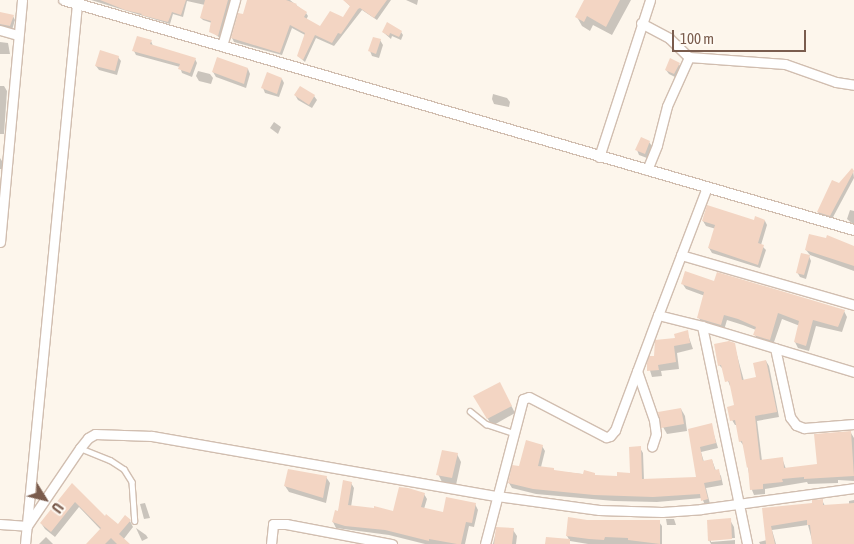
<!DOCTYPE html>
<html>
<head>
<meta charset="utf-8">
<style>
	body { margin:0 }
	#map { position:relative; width:854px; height:544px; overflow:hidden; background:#fdf6ec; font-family:"Asap Condensed",sans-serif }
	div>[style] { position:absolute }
	.shadow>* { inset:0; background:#0003 }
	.building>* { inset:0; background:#f3d5c3 }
	.roads { filter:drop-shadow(1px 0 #d1beb0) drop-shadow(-1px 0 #d1beb0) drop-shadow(0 1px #d1beb0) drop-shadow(0 -1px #d1beb0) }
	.service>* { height:4.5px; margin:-2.25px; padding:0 2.25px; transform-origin:2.25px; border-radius:2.25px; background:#fff }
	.minor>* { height:9px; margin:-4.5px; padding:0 4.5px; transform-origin:4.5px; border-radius:4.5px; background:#fff }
	.tertiary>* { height:10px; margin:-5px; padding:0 5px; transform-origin:5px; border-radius:5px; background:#fff }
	span { translate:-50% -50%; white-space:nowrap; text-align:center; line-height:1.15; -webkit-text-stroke:4px #fffaf3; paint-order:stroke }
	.north { position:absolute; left:20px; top:474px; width:50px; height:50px; -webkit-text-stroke:4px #fffaf3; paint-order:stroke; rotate:126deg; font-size:14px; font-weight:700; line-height:20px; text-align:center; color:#7a5c4d }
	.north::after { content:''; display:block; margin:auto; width:18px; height:22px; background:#7a5c4d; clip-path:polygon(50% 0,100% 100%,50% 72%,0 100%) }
	.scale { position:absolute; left:672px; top:30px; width:134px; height:22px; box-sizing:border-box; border:2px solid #7a5c4d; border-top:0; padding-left:6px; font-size:15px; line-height:18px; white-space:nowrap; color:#7a5c4d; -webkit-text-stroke:4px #fffaf3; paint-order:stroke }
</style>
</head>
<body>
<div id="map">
	<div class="shadow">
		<i style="clip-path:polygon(91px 0,231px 0,220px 38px,211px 31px,212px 23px,203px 20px,201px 18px,205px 5px,187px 1px,183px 17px,173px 14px,170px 24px)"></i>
		<i style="clip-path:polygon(248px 0,290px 0,306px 13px,308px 16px,306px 20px,320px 27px,343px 19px,351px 7px,344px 0,391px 0,377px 20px,362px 10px,334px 46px,316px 38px,305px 62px,298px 56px,305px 35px,292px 28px,282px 55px,234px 42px,232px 38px,239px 15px,244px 16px)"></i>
		<i style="clip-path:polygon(406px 0,418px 0,417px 5px)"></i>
		<i style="clip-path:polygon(586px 0,631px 0,612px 35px,593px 25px,590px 31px,582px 26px,577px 17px)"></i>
		<i style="clip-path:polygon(0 13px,13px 16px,15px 20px,12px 30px,0 25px)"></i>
		<i style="clip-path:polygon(383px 32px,401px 32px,403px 35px,401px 40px,392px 36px,391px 39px)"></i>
		<i style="clip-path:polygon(380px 40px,383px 45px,379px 58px,372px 56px,370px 51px)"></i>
		<i style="clip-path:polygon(151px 41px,153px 46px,195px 59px,197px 63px,192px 77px,182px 73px,180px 67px,136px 55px,134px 51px)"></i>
		<i style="clip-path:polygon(0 42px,8px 43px,10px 54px,0 54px)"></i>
		<i style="clip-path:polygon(118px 57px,121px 61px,117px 75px,99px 70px,96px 66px)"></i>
		<i style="clip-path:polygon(679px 64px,681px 68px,677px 78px,669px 74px,666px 70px)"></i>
		<i style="clip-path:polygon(248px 69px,250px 74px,246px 88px,216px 77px,213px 72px)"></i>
		<i style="clip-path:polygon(198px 71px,210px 74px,213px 78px,211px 84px,199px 81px,196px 76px)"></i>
		<i style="clip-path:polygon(282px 79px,284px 83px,279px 97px,265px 93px,263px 88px)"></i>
		<i style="clip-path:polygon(0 86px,4px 86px,7px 91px,4px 134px,0 134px)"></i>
		<i style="clip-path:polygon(493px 94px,507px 98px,510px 102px,509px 107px,494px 104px,492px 99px)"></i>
		<i style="clip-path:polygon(295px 95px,314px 96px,317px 100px,312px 108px,298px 100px)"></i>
		<i style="clip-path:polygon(274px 122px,281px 127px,278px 134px,270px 128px)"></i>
		<i style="clip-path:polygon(649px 142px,652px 146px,647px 158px,639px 155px,637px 150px)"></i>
		<i style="clip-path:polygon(0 158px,2px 161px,2px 169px,0 169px)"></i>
		<i style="clip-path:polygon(853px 170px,854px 178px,832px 219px,820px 216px,818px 212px)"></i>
		<i style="clip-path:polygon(850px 210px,854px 211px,854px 225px,847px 219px)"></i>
		<i style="clip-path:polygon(703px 221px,765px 221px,767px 225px,761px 245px,766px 250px,760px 268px,712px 253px,709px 248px,716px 229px,706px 226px)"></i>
		<i style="clip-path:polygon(854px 246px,854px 271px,810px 255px,806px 250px)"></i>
		<i style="clip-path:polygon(809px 256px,811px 261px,806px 279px,800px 277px,797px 272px)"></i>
		<i style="clip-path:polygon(714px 282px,844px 311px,847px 317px,842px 332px,816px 326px,809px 351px,798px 348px,795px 342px,800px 326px,782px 319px,773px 345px,758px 341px,755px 335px,756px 330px,743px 325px,727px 320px,724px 330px,702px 324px,699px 318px,705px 296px,686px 289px,682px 283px)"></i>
		<i style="clip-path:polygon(687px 332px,693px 349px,677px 353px,679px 369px,661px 371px,662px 376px,652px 377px,648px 364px)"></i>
		<i style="clip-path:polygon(734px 344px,744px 381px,758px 378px,766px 361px,769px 366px,779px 417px,757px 421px,762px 461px,782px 458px,786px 469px,818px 465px,851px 433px,854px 438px,854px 481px,838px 480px,838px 483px,808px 484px,807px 482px,765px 489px,765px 494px,754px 495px,752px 490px,744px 446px,740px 441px,737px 425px,735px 425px,732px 420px,736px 406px,732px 386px,730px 386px,724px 370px,719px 365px)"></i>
		<i style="clip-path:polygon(500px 384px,515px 413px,492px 426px,475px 397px)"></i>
		<i style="clip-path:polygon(681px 409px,685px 416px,687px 431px,667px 434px,663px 427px)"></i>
		<i style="clip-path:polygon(711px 425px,718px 448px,701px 452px,704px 462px,712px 460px,716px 471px,718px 471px,721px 476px,723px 485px,706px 488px,710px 504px,705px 505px,702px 498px,657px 502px,614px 501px,536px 494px,512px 488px,509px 483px,520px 468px,542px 446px,545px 451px,541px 467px,555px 471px,618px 478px,631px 474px,640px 448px,643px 453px,644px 480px,697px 478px,690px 430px)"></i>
		<i style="clip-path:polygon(457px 454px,461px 462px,456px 485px,442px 482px,438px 474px)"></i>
		<i style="clip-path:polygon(326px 477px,330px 483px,326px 503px,289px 492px,285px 486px)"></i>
		<i style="clip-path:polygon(351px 483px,354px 488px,351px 507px,394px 512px,424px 494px,427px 499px,424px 509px,444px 514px,475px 504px,478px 510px,474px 527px,469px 526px,465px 544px,425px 544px,389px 535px,336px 528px,333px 522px)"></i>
		<i style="clip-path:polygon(72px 485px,105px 517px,118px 526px,130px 521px,133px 527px,123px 540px,128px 544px,88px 544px,101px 530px,79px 507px,55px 537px,45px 529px,41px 523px)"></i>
		<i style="clip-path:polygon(822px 500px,825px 506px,849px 504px,849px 501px,854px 500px,854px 544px,813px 544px,808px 525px,772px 530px,776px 544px,760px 544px,759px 542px,767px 540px,764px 509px,813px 504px)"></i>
		<i style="clip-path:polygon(145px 503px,150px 518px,144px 519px,140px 504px)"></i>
		<i style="clip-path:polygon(666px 519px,674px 519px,676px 525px,667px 525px)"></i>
		<i style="clip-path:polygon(730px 520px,734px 527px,735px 538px,711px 539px,711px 542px,735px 540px,735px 544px,711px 544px,709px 540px)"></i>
		<i style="clip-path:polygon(587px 521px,659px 522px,662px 526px,662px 544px,588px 544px,570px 541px,567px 536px)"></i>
		<i style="clip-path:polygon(136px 528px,146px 535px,148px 538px,142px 541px)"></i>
		<i style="clip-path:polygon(497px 528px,513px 530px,517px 536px,516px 544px,493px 544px)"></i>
		<i style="clip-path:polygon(46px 537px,53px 544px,39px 544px)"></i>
	</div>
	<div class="building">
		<i style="clip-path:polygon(100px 0,186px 0,181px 15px,172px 12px,168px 22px,141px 15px,142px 14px,125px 10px)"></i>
		<i style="clip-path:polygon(205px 0,228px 0,218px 36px,209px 32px,211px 21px,200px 18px)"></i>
		<i style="clip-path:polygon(247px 0,286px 0,297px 4px,296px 5px,307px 12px,304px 17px,320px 26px,330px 11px,343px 17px,350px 6px,343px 0,387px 0,374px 18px,360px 8px,358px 9px,341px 34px,338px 33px,332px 43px,315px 35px,303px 60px,297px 56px,305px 33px,290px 25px,280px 53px,231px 38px,238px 13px,243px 14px)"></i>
		<i style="clip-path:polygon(584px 0,620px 0,606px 27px,587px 16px,584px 22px,575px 17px)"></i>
		<i style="clip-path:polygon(0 12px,14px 15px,10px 26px,0 24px)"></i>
		<i style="clip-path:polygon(387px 22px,402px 31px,399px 37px,390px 33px,389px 36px,382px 32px)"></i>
		<i style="clip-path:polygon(137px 36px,152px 40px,150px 44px,196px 58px,190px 73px,178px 69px,180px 64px,132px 51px)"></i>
		<i style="clip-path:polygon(373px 37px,381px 39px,376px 54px,368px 51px)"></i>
		<i style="clip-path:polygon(100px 50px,119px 56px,115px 71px,95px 66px)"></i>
		<i style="clip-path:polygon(217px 57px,248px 68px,244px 84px,212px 72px)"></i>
		<i style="clip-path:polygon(670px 58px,680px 63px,674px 74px,665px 70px)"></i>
		<i style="clip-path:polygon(267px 72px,282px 78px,277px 94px,261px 88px)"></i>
		<i style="clip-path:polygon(300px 86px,315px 95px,309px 105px,294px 95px)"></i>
		<i style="clip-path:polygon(641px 137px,650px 141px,645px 154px,635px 150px)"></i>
		<i style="clip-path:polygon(852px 168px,854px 171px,830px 216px,817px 212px,832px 180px,839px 183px)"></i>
		<i style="clip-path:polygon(707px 205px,754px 220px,755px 216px,765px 220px,758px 243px,764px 245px,758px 265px,708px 248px,715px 225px,702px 221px)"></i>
		<i style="clip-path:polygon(809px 234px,826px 238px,827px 235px,854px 246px,854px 266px,805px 250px)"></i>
		<i style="clip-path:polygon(801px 253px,810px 255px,804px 275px,796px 273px)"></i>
		<i style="clip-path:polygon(685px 271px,714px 281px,717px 272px,845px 310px,838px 327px,813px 320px,806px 346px,794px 342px,799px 321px,778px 313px,770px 340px,753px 335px,756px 327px,738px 319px,724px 315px,721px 325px,697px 318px,704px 292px,681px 284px)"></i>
		<i style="clip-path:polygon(688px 330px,690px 343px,674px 346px,676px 362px,658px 365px,659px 370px,647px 371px,647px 363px,649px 356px,654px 356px,655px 340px,675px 338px,674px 334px)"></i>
		<i style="clip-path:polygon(729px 341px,735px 343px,742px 380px,756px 377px,753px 363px,766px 360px,777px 412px,755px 416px,760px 460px,783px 457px,784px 468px,817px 464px,814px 434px,851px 431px,854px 476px,804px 479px,804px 477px,782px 479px,783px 482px,763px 484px,763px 489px,750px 490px,748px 467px,747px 468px,742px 441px,739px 442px,735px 420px,730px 421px,727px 407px,734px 405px,729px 381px,725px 382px,721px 365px,718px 366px,714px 344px)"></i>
		<i style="clip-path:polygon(500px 382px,512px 406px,487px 419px,473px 396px)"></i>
		<i style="clip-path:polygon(681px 408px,684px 424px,661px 428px,658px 412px)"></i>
		<i style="clip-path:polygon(712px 423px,716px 443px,700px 447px,703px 461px,712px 459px,715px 470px,719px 469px,721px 480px,704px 483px,708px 499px,701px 501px,700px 494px,653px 497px,594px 495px,533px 489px,508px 483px,512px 465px,519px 466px,526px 440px,543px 445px,538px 466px,554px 468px,554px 470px,583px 474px,584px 470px,595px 473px,595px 475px,617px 476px,617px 472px,630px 473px,629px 447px,641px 446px,642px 479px,696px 477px,688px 429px)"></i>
		<i style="clip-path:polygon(442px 450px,458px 453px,452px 478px,436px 475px)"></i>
		<i style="clip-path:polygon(288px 469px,327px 476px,323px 498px,284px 486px)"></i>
		<i style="clip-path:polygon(343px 480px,352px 482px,348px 505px,374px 508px,374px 506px,393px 511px,399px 487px,408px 488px,425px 493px,421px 507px,443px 512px,446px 497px,476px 503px,472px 523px,466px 522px,461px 544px,457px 544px,429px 539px,429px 541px,385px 530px,345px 526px,332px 522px,335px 510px,338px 511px)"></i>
		<i style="clip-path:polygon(72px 483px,105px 516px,106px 514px,118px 524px,125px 515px,131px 520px,119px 534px,130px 544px,117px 544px,111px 538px,105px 544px,86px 544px,101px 528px,75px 502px,51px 532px,40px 523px)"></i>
		<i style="clip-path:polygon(823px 499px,823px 505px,854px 503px,854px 544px,812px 544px,810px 525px,807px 525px,807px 520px,771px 526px,775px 544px,766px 544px,762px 508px,812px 503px,812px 500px)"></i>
		<i style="clip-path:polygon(568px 517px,587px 520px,660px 520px,660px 544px,628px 540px,628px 538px,605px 537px,604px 540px,589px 539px,566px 536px)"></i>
		<i style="clip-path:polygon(731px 518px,732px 539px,708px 541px,707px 520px)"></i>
		<i style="clip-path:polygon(496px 527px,514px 528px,512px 544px,494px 544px)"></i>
		<i style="clip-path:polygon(546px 537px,570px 539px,570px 544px,545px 544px)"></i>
	</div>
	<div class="roads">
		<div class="service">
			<i style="left:470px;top:411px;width:21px;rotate:39deg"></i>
			<i style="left:486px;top:424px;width:28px;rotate:18deg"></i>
			<i style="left:80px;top:448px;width:32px;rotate:22deg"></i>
			<i style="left:110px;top:460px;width:17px;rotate:33deg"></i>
			<i style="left:124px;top:469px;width:15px;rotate:58deg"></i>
			<i style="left:132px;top:482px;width:39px;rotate:86deg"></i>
		</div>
		<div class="minor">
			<i style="left:641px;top:23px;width:32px;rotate:28deg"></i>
			<i style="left:669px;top:38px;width:28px;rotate:44deg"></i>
			<i style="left:689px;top:57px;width:96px;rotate:4.2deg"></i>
			<i style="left:785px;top:64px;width:54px;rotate:19.4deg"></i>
			<i style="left:836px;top:82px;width:18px;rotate:9deg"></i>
			<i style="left:0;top:30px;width:19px;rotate:16deg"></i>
			<i style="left:222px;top:46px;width:48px;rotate:-74.2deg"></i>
			<i style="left:599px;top:157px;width:165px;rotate:-72deg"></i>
			<i style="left:647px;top:170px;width:27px;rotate:-68deg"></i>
			<i style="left:657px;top:145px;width:40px;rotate:-75.6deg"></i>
			<i style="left:667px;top:106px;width:54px;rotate:-65.8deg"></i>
			<i style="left:707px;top:187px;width:137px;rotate:110.9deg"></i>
			<i style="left:658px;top:315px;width:45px;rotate:14deg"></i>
			<i style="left:702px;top:326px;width:223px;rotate:78.3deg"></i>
			<i style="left:0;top:242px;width:243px;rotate:-84.8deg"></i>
			<i style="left:681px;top:255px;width:180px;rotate:16.1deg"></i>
			<i style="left:702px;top:326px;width:159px;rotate:16.8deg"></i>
			<i style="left:775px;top:348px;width:71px;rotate:77.7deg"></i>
			<i style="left:790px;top:417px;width:10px;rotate:53deg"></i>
			<i style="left:796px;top:425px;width:9px;rotate:21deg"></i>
			<i style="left:804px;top:428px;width:50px;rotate:-4.6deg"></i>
			<i style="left:637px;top:371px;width:52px;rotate:70.9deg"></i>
			<i style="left:654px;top:420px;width:14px;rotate:82deg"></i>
			<i style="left:656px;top:434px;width:13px;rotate:108deg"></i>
			<i style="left:0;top:524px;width:27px;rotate:4deg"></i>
			<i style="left:27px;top:526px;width:94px;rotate:-55.8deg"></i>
			<i style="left:80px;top:448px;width:13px;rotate:-51deg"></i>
			<i style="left:88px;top:438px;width:8px;rotate:-30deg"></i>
			<i style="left:95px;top:434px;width:57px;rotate:2deg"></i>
			<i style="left:152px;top:436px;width:350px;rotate:9.9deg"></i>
			<i style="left:497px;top:496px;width:103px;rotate:7.8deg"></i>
			<i style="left:599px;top:510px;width:63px;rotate:1.8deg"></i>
			<i style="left:662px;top:512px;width:39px;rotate:-4deg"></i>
			<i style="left:701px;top:509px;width:154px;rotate:-7.8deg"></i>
			<i style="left:25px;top:544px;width:542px;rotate:-84.5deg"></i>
			<i style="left:271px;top:544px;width:20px;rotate:-84deg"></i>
			<i style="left:273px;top:524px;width:13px"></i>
			<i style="left:286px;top:524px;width:108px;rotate:10.7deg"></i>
			<i style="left:485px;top:544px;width:150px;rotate:-75.3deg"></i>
			<i style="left:523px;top:399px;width:6px;rotate:-18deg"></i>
			<i style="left:529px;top:397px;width:87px;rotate:27.5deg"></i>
			<i style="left:606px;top:437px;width:4px;rotate:-14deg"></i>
			<i style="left:610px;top:436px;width:8px;rotate:-50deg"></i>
			<i style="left:615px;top:430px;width:123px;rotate:-69.5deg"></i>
		</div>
		<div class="tertiary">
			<i style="left:64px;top:0;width:823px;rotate:16.23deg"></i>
		</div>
	</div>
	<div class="north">U</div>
	<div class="scale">100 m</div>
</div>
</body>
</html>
